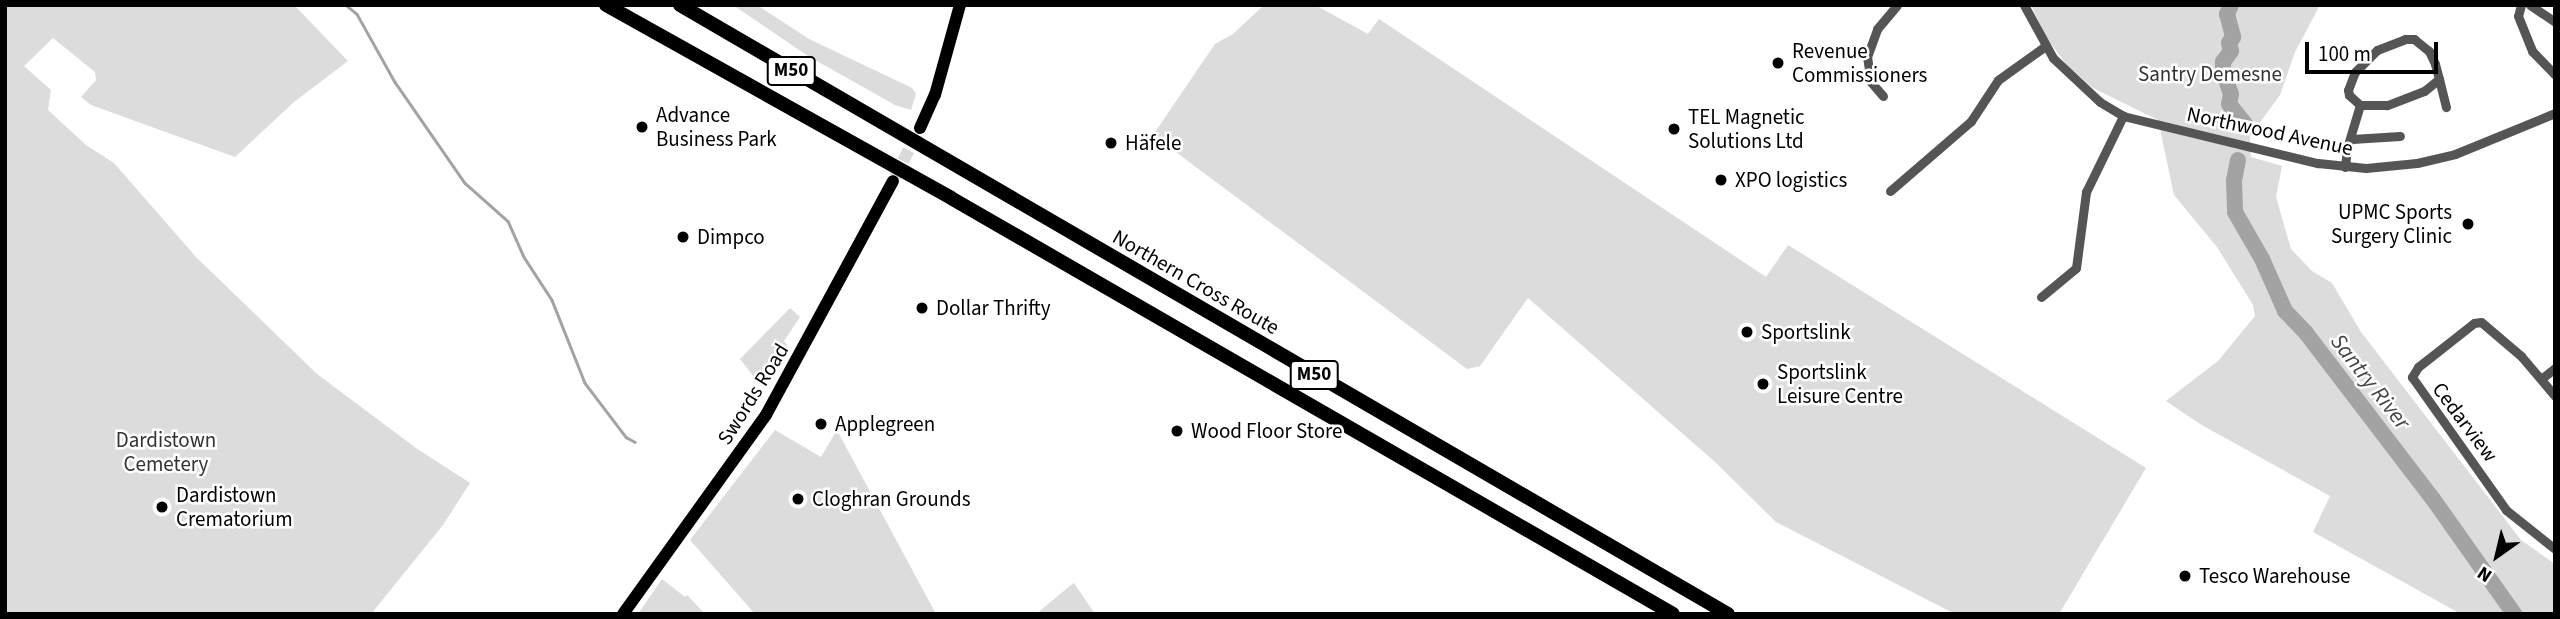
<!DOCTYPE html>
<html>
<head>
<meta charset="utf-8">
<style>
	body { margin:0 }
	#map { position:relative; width:2560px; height:619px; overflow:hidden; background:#fff; font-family:"Source Sans 3",sans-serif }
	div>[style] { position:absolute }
	.green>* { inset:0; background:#dcdcdc }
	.stream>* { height:2.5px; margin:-1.25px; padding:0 1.25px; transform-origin:1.25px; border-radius:1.25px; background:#a3a3a3 }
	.river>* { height:16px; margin:-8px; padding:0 8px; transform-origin:8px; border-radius:8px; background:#a3a3a3 }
	.major-tunnel>* { height:12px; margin-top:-6px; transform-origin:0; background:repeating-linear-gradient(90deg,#d9d9d9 0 12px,transparent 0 18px) }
	.minor>* { height:9px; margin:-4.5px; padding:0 4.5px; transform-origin:4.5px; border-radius:4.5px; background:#555 }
	.major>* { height:12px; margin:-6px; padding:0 6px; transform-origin:6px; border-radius:6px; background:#000 }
	.highway>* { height:14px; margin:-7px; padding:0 7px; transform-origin:7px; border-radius:7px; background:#000 }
	.dots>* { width:19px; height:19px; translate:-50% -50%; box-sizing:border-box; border:4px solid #fff; border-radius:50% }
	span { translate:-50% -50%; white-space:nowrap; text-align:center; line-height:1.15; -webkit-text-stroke:5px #fff; paint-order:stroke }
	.shield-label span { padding:2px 5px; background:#fff; border:2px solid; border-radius:5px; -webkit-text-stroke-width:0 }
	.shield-label { font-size:19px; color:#000; font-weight:700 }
	.poi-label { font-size:21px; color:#000 }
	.left { translate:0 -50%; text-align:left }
	.right { translate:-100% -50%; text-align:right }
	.park-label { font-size:21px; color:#333 }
	.street-label { font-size:21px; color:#000 }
	.water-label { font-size:23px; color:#444; font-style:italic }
	.frame { position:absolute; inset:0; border:7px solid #000; pointer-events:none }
	.north { position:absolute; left:2462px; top:521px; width:70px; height:70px; -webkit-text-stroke:5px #fff; paint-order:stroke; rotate:214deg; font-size:19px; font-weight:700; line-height:28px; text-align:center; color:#000 }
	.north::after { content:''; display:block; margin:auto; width:24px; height:32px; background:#000; clip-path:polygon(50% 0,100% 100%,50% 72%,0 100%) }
	.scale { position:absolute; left:2305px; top:42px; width:133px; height:32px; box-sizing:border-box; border:4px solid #000; border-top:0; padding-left:9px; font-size:21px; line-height:24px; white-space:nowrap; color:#000; -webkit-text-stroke:5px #fff; paint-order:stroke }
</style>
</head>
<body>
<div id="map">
	<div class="green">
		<i style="clip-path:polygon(5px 5px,294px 5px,348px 61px,294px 102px,235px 157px,91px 105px,81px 97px,96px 80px,95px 72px,53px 38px,24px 66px,51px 90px,48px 110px,86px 145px,114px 163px,196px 257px,317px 374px,416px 448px,470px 483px,443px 525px,371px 614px,5px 614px)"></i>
		<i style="clip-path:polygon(733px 5px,757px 5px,809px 39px,912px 88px,916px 94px,911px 110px,895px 105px,808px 56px)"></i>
		<i style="clip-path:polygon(1264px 5px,1315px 5px,1368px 34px,1379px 19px,1766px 277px,1788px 245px,2146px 468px,2059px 614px,1955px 614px,1776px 522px,1715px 462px,1528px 298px,1480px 366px,1467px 369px,1153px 135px,1215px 44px,1233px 34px)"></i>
		<i style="clip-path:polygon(2031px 5px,2320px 5px,2295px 52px,2280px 95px,2250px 136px,2251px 157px,2282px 166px,2276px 197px,2291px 249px,2312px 271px,2332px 283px,2361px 332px,2521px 540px,2555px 564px,2555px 614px,2461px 614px,2313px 532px,2330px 496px,2200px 424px,2166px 401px,2218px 361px,2255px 316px,2253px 305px,2217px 247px,2174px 195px,2158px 120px,2093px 88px,2066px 64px,2046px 37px)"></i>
		<i style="clip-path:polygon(790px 308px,800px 317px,784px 341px,787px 345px,769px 384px,758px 382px,740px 359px)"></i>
		<i style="clip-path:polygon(775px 430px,821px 457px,835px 433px,839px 434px,936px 614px,755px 614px,690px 540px)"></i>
		<i style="clip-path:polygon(662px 579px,685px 597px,687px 595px,705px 614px,638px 614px)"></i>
		<i style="clip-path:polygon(1074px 583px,1095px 614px,1036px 614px,1071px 585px)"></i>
	</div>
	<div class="stream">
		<i style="left:346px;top:5px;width:14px;rotate:39deg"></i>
		<i style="left:357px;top:14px;width:78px;rotate:60.8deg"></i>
		<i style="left:395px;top:82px;width:123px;rotate:55.3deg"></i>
		<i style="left:465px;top:183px;width:57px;rotate:41.5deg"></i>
		<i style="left:508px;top:221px;width:39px;rotate:66deg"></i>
		<i style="left:524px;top:257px;width:51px;rotate:56.9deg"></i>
		<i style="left:552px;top:300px;width:89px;rotate:68.3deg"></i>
		<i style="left:585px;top:383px;width:68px;rotate:52.8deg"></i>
		<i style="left:626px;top:437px;width:10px;rotate:29deg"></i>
	</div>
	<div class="river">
		<i style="left:2231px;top:5px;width:10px;rotate:114deg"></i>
		<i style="left:2227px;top:14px;width:24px;rotate:75deg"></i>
		<i style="left:2233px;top:37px;width:7px;rotate:124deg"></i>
		<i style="left:2229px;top:43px;width:8px;rotate:76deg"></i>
		<i style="left:2231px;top:51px;width:14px;rotate:126deg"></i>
		<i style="left:2223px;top:62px;width:8px;rotate:90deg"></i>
		<i style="left:2223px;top:70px;width:25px;rotate:72deg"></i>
		<i style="left:2231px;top:94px;width:10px;rotate:101deg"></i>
		<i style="left:2229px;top:104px;width:26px;rotate:51deg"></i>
		<i style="left:2238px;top:160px;width:20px;rotate:101deg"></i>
		<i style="left:2234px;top:180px;width:32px;rotate:88deg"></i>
		<i style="left:2235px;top:212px;width:54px;rotate:60.1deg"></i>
		<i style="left:2262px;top:259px;width:57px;rotate:66.1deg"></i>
		<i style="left:2285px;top:311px;width:30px;rotate:46deg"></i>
		<i style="left:2306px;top:333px;width:209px;rotate:52.6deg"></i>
		<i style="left:2433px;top:499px;width:141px;rotate:54.8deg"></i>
	</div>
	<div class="major-tunnel">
		<i style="left:895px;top:177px;width:55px;rotate:-63deg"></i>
	</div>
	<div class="minor">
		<i style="left:2024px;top:5px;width:60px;rotate:61.3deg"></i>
		<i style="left:2053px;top:58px;width:64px;rotate:43.1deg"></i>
		<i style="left:2100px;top:102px;width:27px;rotate:31deg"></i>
		<i style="left:2123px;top:116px;width:201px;rotate:13.6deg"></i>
		<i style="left:2318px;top:163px;width:48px;rotate:5.9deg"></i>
		<i style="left:2366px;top:168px;width:51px;rotate:-5.6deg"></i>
		<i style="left:2417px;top:163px;width:39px;rotate:-13deg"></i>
		<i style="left:2455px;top:154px;width:108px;rotate:-22.3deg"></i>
		<i style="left:2521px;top:5px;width:11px;rotate:105deg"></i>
		<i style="left:2518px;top:16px;width:38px;rotate:68deg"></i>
		<i style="left:2532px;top:51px;width:33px;rotate:46deg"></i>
		<i style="left:2530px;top:5px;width:30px;rotate:34deg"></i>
		<i style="left:2439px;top:79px;width:19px;rotate:141deg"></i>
		<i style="left:2424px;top:91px;width:40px;rotate:159deg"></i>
		<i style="left:2387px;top:105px;width:27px;rotate:180deg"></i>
		<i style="left:2360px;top:105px;width:15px;rotate:-138deg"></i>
		<i style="left:2349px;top:95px;width:5px;rotate:-101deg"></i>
		<i style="left:2348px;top:90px;width:19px;rotate:-69deg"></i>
		<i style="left:2355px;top:72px;width:31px;rotate:-45deg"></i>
		<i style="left:2377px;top:50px;width:30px;rotate:-21deg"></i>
		<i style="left:2405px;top:39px;width:9px"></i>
		<i style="left:2414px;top:39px;width:19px;rotate:39deg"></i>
		<i style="left:2429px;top:51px;width:14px;rotate:65deg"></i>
		<i style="left:2435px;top:64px;width:16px;rotate:75deg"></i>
		<i style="left:2439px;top:79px;width:29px;rotate:76deg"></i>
		<i style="left:1883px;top:96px;width:18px;rotate:-131deg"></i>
		<i style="left:1871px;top:82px;width:25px;rotate:-99deg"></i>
		<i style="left:1867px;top:57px;width:30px;rotate:-70deg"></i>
		<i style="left:1877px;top:29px;width:31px;rotate:-50deg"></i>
		<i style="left:2352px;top:139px;width:48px;rotate:-3.6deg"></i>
		<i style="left:2345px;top:167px;width:19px;rotate:-84deg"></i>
		<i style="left:2347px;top:148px;width:45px;rotate:-73.2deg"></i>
		<i style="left:1890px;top:191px;width:107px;rotate:-40.8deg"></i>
		<i style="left:1971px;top:121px;width:49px;rotate:-56.6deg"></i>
		<i style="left:1998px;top:80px;width:57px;rotate:-35.7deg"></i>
		<i style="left:2041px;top:297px;width:45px;rotate:-39.6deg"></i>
		<i style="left:2076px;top:268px;width:77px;rotate:-82.5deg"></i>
		<i style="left:2086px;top:192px;width:85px;rotate:-64deg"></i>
		<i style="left:2541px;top:379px;width:18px;rotate:-38deg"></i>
		<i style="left:2555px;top:396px;width:52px;rotate:-130.4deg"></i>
		<i style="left:2521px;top:356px;width:52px;rotate:-139.6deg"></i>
		<i style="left:2481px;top:322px;width:7px;rotate:172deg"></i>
		<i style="left:2474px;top:323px;width:71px;rotate:141.8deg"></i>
		<i style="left:2418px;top:367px;width:12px;rotate:121deg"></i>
		<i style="left:2412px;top:377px;width:163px;rotate:54.7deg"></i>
		<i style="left:2506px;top:510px;width:63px;rotate:38.5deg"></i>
	</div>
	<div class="major">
		<i style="left:920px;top:128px;width:36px;rotate:-66deg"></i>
		<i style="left:935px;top:95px;width:93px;rotate:-74.5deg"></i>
		<i style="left:623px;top:614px;width:245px;rotate:-54.3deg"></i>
		<i style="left:766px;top:415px;width:266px;rotate:-61.5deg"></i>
	</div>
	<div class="highway">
		<i style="left:606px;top:5px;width:395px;rotate:29.2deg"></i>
		<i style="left:951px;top:198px;width:833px;rotate:29.95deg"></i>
		<i style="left:680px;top:5px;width:1212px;rotate:30.16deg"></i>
	</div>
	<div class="dots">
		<i style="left:1778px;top:63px;background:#000"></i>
		<i style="left:642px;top:127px;background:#000"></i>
		<i style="left:1674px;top:129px;background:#000"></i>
		<i style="left:1111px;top:143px;background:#000"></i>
		<i style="left:1721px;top:180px;background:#000"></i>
		<i style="left:2468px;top:224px;background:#000"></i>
		<i style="left:683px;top:237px;background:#000"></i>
		<i style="left:922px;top:308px;background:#000"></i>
		<i style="left:1747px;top:332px;background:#000"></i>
		<i style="left:1763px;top:384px;background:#000"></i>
		<i style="left:821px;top:424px;background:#000"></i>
		<i style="left:1177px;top:431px;background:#000"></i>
		<i style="left:798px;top:499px;background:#000"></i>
		<i style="left:162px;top:507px;background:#000"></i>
		<i style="left:2185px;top:576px;background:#000"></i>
	</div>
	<div class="shield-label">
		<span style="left:791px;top:71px">M50</span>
		<span style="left:1314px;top:375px">M50</span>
	</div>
	<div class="poi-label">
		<span class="left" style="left:1792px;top:63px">Revenue<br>Commissioners</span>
		<span class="left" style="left:656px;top:127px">Advance<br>Business Park</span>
		<span class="left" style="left:1688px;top:129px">TEL Magnetic<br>Solutions Ltd</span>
		<span class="left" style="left:1125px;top:143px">Häfele</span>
		<span class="left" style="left:1735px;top:180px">XPO logistics</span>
		<span class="right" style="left:2452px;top:224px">UPMC Sports<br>Surgery Clinic</span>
		<span class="left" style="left:697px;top:237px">Dimpco</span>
		<span class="left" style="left:936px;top:308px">Dollar Thrifty</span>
		<span class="left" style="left:1761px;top:332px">Sportslink</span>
		<span class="left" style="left:1777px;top:384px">Sportslink<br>Leisure Centre</span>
		<span class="left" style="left:835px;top:424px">Applegreen</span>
		<span class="left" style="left:1191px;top:431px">Wood Floor Store</span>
		<span class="left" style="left:176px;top:507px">Dardistown<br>Crematorium</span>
		<span class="left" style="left:812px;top:499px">Cloghran Grounds</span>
		<span class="left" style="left:2199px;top:576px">Tesco Warehouse</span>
	</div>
	<div class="park-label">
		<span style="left:2210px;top:74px">Santry Demesne</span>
		<span style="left:166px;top:452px">Dardistown<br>Cemetery</span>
	</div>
	<div class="street-label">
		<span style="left:2270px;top:131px;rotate:12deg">Northwood Avenue</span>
		<span style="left:1196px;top:282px;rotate:30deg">Northern Cross Route</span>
		<span style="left:753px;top:394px;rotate:-58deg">Swords Road</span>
		<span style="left:2465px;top:422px;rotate:53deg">Cedarview</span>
	</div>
	<div class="water-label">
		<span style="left:2370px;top:382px;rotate:52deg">Santry River</span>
	</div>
	<div class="frame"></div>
	<div class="north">N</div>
	<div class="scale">100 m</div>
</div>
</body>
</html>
